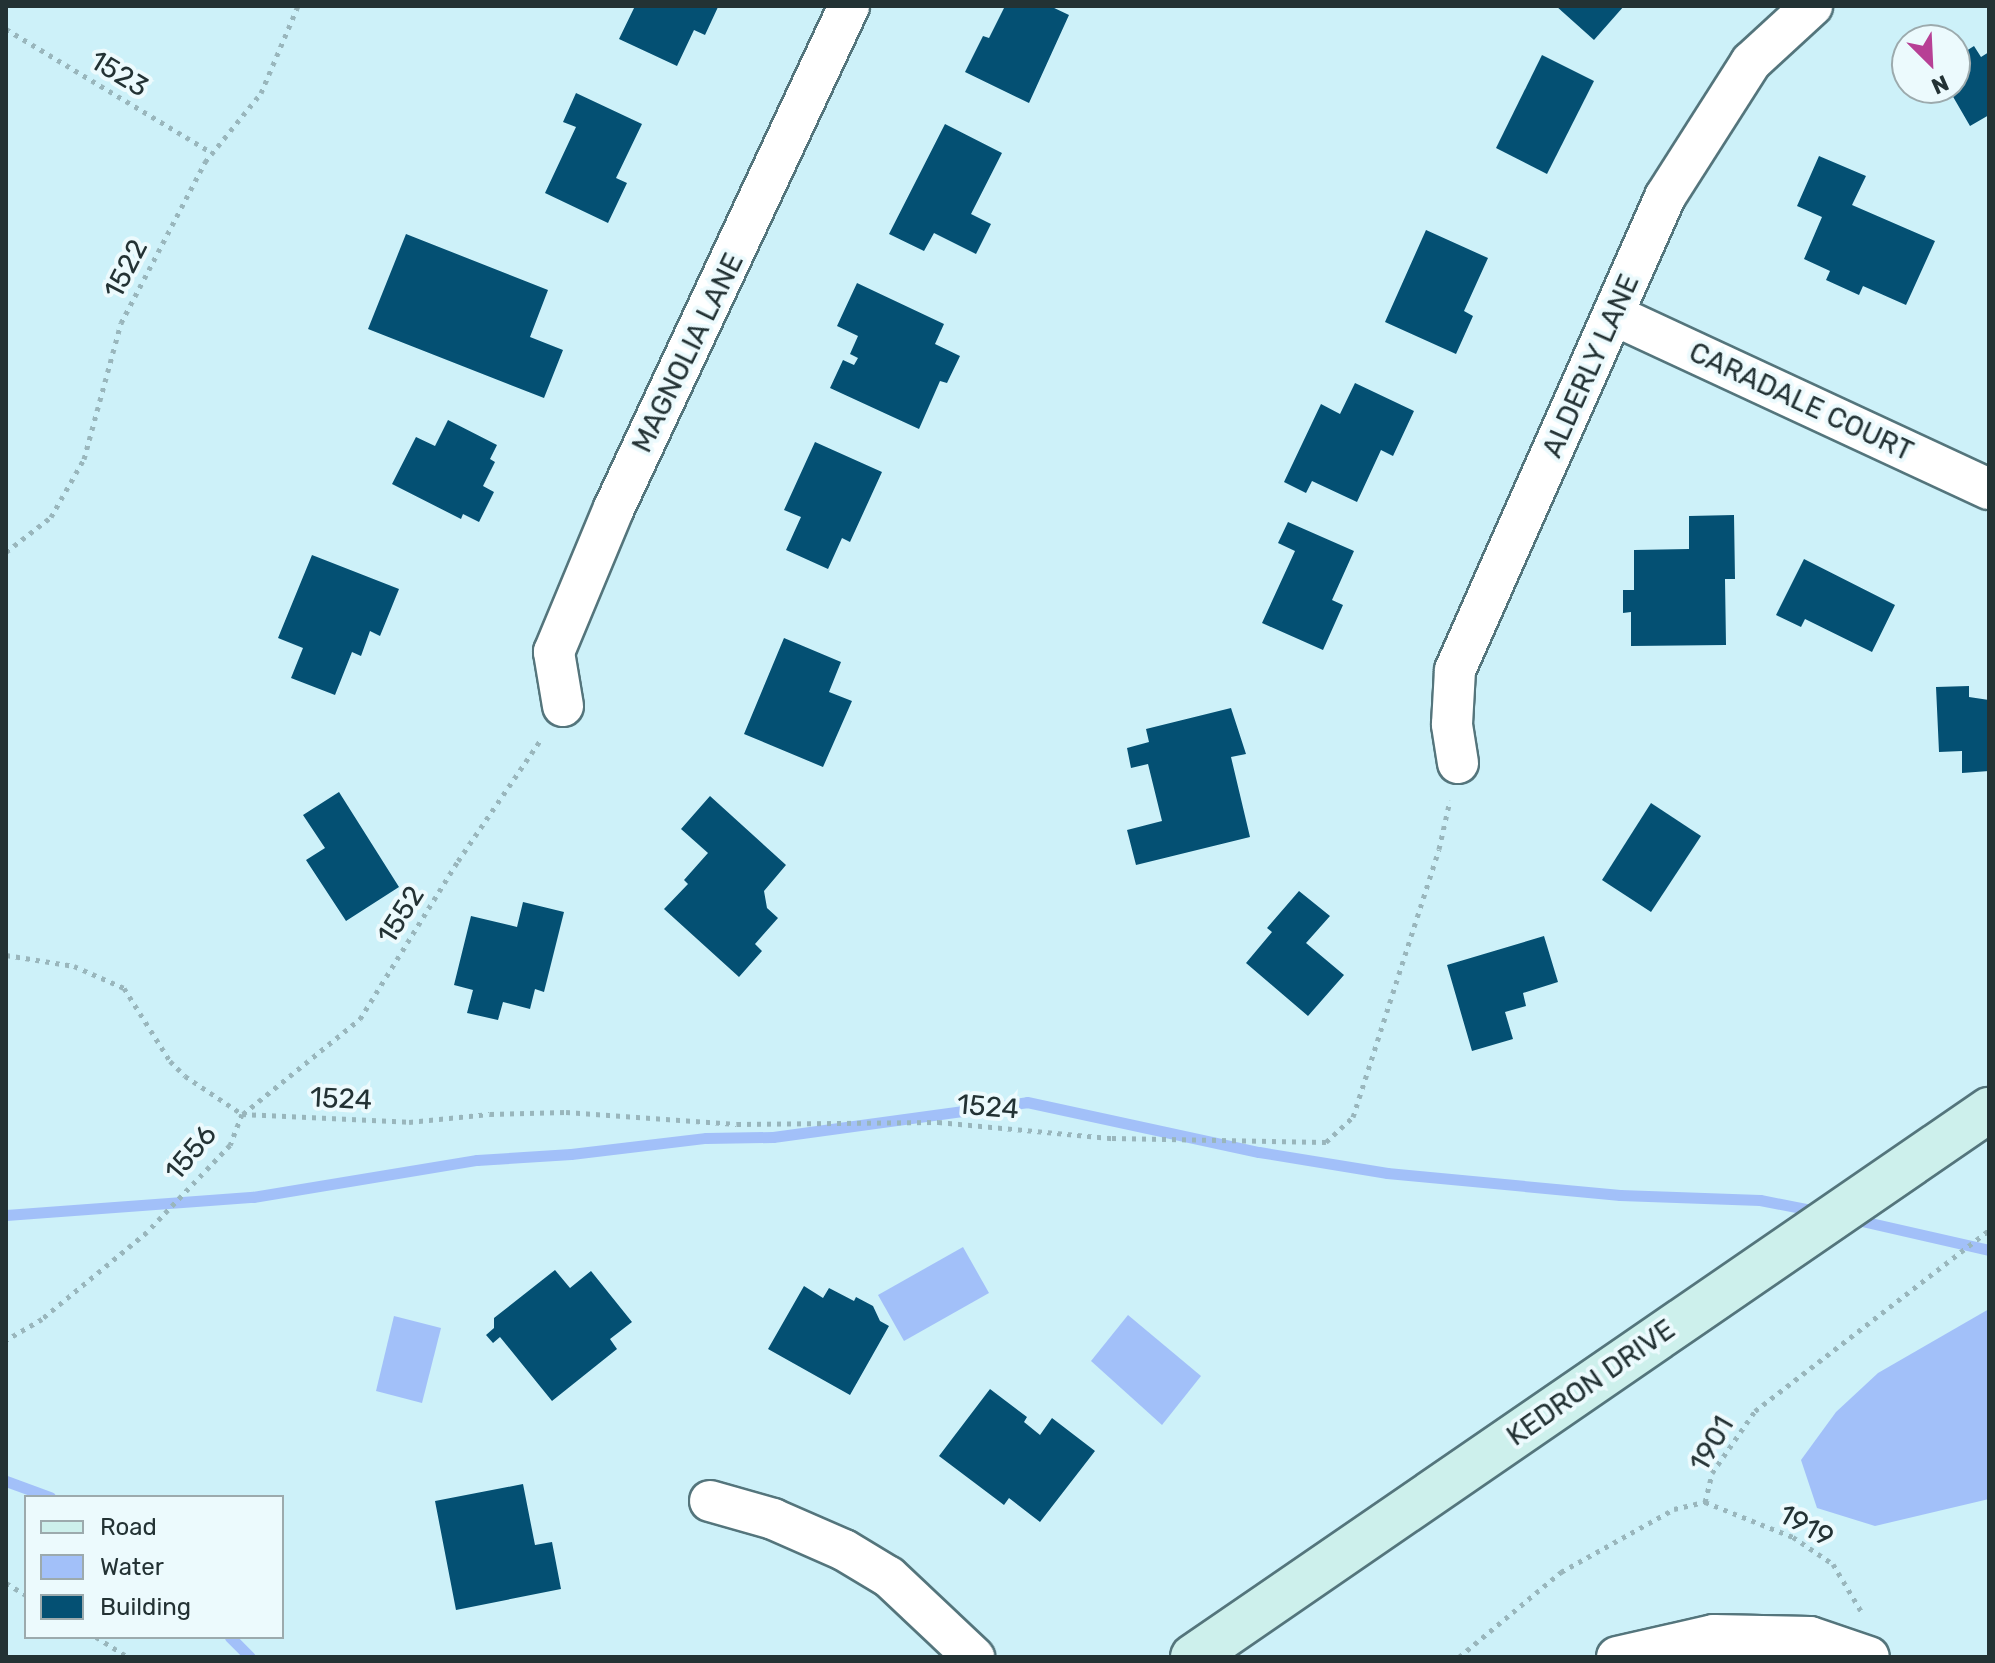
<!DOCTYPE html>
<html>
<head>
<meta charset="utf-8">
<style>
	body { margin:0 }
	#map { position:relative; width:1995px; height:1663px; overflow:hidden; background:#cdf1f9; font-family:Rubik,sans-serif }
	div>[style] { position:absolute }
	.water>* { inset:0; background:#a2c0f9 }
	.stream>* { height:11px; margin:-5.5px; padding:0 5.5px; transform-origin:5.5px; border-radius:5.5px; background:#a2c0f9 }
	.building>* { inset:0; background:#045073 }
	.path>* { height:5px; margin-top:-2.5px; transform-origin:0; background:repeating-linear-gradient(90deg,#99b6bc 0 4px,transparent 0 10px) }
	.roads { filter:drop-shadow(2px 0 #54757c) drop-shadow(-2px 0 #54757c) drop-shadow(0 2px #54757c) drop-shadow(0 -2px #54757c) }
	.street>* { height:40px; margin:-20px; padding:0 20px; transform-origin:20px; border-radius:20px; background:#fff }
	.secondary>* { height:44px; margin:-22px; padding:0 22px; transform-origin:22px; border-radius:22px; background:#cdf0ec }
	span { translate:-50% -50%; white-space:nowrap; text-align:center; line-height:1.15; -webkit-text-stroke:8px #ecfafd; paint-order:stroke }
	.street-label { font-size:28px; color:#233234 }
	.frame { position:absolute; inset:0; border:8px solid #233234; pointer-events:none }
	.legend { position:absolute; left:24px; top:1495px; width:260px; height:144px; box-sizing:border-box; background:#ecfafd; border:2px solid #9caaad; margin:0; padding:10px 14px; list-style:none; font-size:24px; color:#233234 }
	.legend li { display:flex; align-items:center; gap:16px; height:40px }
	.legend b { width:40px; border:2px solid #9caaad }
	.north { position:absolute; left:1891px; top:24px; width:80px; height:80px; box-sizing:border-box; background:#ecfafd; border:2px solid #9caaad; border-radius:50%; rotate:156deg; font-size:22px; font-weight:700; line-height:32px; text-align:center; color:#233234 }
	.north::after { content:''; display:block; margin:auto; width:28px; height:36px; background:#b74095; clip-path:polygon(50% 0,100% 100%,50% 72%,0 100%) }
</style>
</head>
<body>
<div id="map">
	<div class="water">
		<i style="clip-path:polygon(963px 1247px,989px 1293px,904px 1341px,878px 1295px)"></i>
		<i style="clip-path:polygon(1989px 1309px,1989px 1499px,1875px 1526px,1817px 1508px,1801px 1460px,1836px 1412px,1878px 1373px)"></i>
		<i style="clip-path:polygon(1128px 1315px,1201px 1376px,1162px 1425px,1091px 1361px)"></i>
		<i style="clip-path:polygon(394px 1316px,441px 1328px,422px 1403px,376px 1391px)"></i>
	</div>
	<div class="stream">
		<i style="left:6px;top:1215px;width:248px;rotate:-4.2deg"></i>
		<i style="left:253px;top:1197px;width:227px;rotate:-9.4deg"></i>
		<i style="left:477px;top:1160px;width:94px;rotate:-3.7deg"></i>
		<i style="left:571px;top:1154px;width:136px;rotate:-6.8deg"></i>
		<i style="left:706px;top:1138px;width:67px;rotate:-0.9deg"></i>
		<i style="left:773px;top:1137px;width:256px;rotate:-7.8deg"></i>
		<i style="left:1027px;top:1102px;width:237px;rotate:12.2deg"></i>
		<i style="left:1259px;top:1152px;width:130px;rotate:9.3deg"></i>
		<i style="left:1387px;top:1173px;width:234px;rotate:5.4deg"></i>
		<i style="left:1620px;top:1195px;width:140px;rotate:2deg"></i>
		<i style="left:1760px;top:1200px;width:62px;rotate:11.1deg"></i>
		<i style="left:1853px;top:1219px;width:139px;rotate:12.8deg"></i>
		<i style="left:6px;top:1481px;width:47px;rotate:20deg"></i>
		<i style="left:230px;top:1637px;width:28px;rotate:45deg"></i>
	</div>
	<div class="building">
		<i style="clip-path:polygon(635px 6px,716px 6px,718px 7px,705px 35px,694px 30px,677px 66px,619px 39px)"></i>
		<i style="clip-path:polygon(1005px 6px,1050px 6px,1069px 15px,1029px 103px,965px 72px,983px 36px,989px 38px)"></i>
		<i style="clip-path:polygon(1556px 6px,1624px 6px,1594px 40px)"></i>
		<i style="clip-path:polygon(1974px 46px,1981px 57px,1989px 52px,1989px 115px,1970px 126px,1948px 88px,1955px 88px,1955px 58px)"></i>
		<i style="clip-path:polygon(1542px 55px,1594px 81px,1547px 174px,1496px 148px)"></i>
		<i style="clip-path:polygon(576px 93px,642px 124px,616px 178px,627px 183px,608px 223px,545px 193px,576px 127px,563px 122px)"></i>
		<i style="clip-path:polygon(945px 124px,1002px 153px,971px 214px,991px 224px,976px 254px,934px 233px,924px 251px,889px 234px)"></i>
		<i style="clip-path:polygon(1819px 156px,1866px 176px,1852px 205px,1935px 241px,1906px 305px,1863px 286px,1859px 295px,1826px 280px,1830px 271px,1804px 259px,1822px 217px,1797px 206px)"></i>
		<i style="clip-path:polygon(1426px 230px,1488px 258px,1464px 311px,1473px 316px,1456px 354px,1385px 322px)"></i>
		<i style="clip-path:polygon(406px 234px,548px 290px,530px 337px,563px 350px,544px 398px,368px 329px)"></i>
		<i style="clip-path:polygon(857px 283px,944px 324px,935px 344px,960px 356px,947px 383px,940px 381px,919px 429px,830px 388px,843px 360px,854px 365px,858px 358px,850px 354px,858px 336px,837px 326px)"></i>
		<i style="clip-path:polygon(1355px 383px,1414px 411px,1393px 456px,1381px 450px,1357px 502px,1312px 481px,1306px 493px,1284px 482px,1321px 404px,1340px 414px)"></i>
		<i style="clip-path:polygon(448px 420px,497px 445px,490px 459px,495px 462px,483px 486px,494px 492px,479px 522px,463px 514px,461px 519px,392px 484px,416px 437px,435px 446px)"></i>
		<i style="clip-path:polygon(815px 442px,882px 472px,850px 542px,842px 538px,828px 569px,786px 550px,801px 517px,784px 510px)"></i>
		<i style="clip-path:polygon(1734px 515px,1735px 579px,1725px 579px,1726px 645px,1631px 646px,1631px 612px,1623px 613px,1623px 590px,1634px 590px,1634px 550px,1689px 549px,1689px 516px)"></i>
		<i style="clip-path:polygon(1288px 522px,1354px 551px,1332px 600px,1343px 605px,1323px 650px,1262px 623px,1295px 551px,1278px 543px)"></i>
		<i style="clip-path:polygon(312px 555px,399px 589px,380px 636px,370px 631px,361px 656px,352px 652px,335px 695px,291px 678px,303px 648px,278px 638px)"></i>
		<i style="clip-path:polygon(1804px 559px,1895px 605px,1872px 652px,1805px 619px,1801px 627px,1776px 615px)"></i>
		<i style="clip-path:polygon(784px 638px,841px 662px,829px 692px,852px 701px,823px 767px,744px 734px)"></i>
		<i style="clip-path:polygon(1969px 686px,1969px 697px,1989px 700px,1989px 771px,1962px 773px,1962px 751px,1939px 752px,1936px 687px)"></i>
		<i style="clip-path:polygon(1231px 708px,1246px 754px,1231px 757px,1250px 837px,1136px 865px,1127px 830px,1162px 821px,1148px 764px,1131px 768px,1127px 748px,1149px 742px,1146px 729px)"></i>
		<i style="clip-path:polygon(339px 792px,399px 887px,346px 921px,306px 860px,325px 848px,303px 815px)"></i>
		<i style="clip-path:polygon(710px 796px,786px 865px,764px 891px,767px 908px,778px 918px,755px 944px,762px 951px,739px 977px,664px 909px,688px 884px,684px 880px,708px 853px,681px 829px)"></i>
		<i style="clip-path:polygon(1651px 803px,1701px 836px,1651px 912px,1602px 880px)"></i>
		<i style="clip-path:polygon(1299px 891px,1330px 916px,1306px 943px,1344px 975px,1308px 1016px,1246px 963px,1272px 932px,1267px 928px)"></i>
		<i style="clip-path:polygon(523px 902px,564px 912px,544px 992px,535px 989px,530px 1009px,503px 1002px,498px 1020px,467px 1013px,473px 990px,454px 985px,471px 916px,517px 927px)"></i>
		<i style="clip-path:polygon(1544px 936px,1558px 982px,1523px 993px,1526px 1006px,1505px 1012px,1513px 1039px,1472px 1051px,1447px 965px)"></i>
		<i style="clip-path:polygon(555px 1270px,570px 1288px,591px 1271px,632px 1322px,610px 1339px,617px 1349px,552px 1401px,500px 1337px,493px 1343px,486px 1335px,494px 1328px,494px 1318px)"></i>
		<i style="clip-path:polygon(804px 1286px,823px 1298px,829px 1288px,854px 1301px,856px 1297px,873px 1306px,880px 1321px,889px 1326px,850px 1395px,768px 1349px)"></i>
		<i style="clip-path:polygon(990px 1389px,1027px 1417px,1024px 1422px,1040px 1435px,1052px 1418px,1095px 1451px,1040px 1522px,1009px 1498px,1004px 1505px,939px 1456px)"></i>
		<i style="clip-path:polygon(523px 1484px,535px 1545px,552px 1542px,561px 1589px,456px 1610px,435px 1501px)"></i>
	</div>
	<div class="path">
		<i style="left:6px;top:29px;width:240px;rotate:31deg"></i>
		<i style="left:6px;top:552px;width:57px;rotate:-37.9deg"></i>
		<i style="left:51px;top:517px;width:67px;rotate:-60.4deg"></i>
		<i style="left:84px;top:459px;width:141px;rotate:-74.8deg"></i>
		<i style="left:121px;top:323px;width:182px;rotate:-62.4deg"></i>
		<i style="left:205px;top:162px;width:89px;rotate:-50.9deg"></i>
		<i style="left:261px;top:93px;width:95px;rotate:-67deg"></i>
		<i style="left:6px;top:955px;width:69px;rotate:9.2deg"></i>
		<i style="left:74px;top:966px;width:55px;rotate:23.7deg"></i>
		<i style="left:124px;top:988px;width:86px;rotate:57.8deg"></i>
		<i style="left:170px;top:1061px;width:21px;rotate:45deg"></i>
		<i style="left:185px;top:1076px;width:69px;rotate:33.7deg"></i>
		<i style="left:242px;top:1114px;width:33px;rotate:111deg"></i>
		<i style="left:230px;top:1145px;width:120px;rotate:133.7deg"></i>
		<i style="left:147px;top:1232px;width:136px;rotate:140.4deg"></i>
		<i style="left:42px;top:1319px;width:42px;rotate:149.7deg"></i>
		<i style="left:242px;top:1114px;width:167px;rotate:2.7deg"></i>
		<i style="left:409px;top:1122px;width:81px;rotate:-5.6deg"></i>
		<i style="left:490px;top:1114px;width:76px;rotate:-1.5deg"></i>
		<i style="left:566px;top:1112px;width:171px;rotate:4deg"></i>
		<i style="left:737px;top:1124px;width:201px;rotate:-0.6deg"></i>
		<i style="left:938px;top:1122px;width:175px;rotate:5.3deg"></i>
		<i style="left:1112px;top:1138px;width:214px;rotate:1.1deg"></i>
		<i style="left:1326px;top:1142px;width:37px;rotate:-43deg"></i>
		<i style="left:1353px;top:1117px;width:281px;rotate:-72.2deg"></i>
		<i style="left:1439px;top:849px;width:50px;rotate:-77.3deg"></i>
		<i style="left:243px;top:1114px;width:151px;rotate:-39.1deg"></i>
		<i style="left:360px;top:1019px;width:186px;rotate:-58.2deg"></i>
		<i style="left:458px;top:861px;width:149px;rotate:-55.7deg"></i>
		<i style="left:1705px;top:1502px;width:95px;rotate:21.7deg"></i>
		<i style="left:1793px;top:1537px;width:48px;rotate:34deg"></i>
		<i style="left:1833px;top:1564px;width:55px;rotate:59.2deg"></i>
		<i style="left:6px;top:1583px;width:23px;rotate:31deg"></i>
		<i style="left:96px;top:1637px;width:38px;rotate:32deg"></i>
		<i style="left:1459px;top:1657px;width:133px;rotate:-39.8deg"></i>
		<i style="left:1561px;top:1572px;width:129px;rotate:-29.1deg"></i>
		<i style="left:1674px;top:1509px;width:32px;rotate:-13deg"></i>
		<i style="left:1705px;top:1502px;width:30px;rotate:-76deg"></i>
		<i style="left:1712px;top:1473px;width:75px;rotate:-55.3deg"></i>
		<i style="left:1755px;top:1411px;width:296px;rotate:-37.7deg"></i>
	</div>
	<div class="roads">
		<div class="street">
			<i style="left:1614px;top:315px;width:413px;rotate:24.9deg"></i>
			<i style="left:563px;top:706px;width:55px;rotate:-99.5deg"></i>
			<i style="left:554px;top:652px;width:156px;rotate:-67.4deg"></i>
			<i style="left:614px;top:508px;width:554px;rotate:-64.91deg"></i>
			<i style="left:1458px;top:763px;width:39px;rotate:-99deg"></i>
			<i style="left:1452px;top:724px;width:54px;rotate:-86.8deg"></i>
			<i style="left:1455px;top:670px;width:518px;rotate:-66.06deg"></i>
			<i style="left:1665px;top:197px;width:160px;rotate:-57.5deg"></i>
			<i style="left:1751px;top:62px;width:83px;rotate:-42.6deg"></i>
			<i style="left:710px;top:1501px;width:66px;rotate:15.9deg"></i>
			<i style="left:773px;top:1519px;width:77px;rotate:23.6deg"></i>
			<i style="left:844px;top:1550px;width:52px;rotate:31deg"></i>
			<i style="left:889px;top:1577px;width:117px;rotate:43.3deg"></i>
			<i style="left:1617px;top:1657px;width:99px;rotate:-12.8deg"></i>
			<i style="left:1714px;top:1635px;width:96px;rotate:1.2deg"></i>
			<i style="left:1810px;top:1637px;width:62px;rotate:18.7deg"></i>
		</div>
		<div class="secondary">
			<i style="left:1193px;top:1657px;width:966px;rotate:-34.5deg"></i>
		</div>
	</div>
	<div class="street-label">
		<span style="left:119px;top:74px;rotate:31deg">1523</span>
		<span style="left:126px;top:269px;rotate:-63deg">1522</span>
		<span style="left:688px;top:353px;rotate:-64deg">MAGNOLIA LANE</span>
		<span style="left:1591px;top:366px;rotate:-66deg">ALDERLY LANE</span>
		<span style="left:1801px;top:402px;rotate:25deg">CARADALE COURT</span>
		<span style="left:401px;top:915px;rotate:-58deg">1552</span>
		<span style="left:341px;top:1099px;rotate:3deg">1524</span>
		<span style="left:988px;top:1107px;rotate:5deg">1524</span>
		<span style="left:191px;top:1153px;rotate:-50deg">1556</span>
		<span style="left:1591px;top:1383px;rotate:-35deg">KEDRON DRIVE</span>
		<span style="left:1712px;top:1444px;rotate:-60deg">1901</span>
		<span style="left:1806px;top:1526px;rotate:29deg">1919</span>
	</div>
	<div class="frame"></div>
	<ul class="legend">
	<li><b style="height:10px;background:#cdf0ec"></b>Road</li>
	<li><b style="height:22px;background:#a2c0f9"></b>Water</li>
	<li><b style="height:22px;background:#045073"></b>Building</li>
	</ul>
	<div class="north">N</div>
</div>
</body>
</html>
